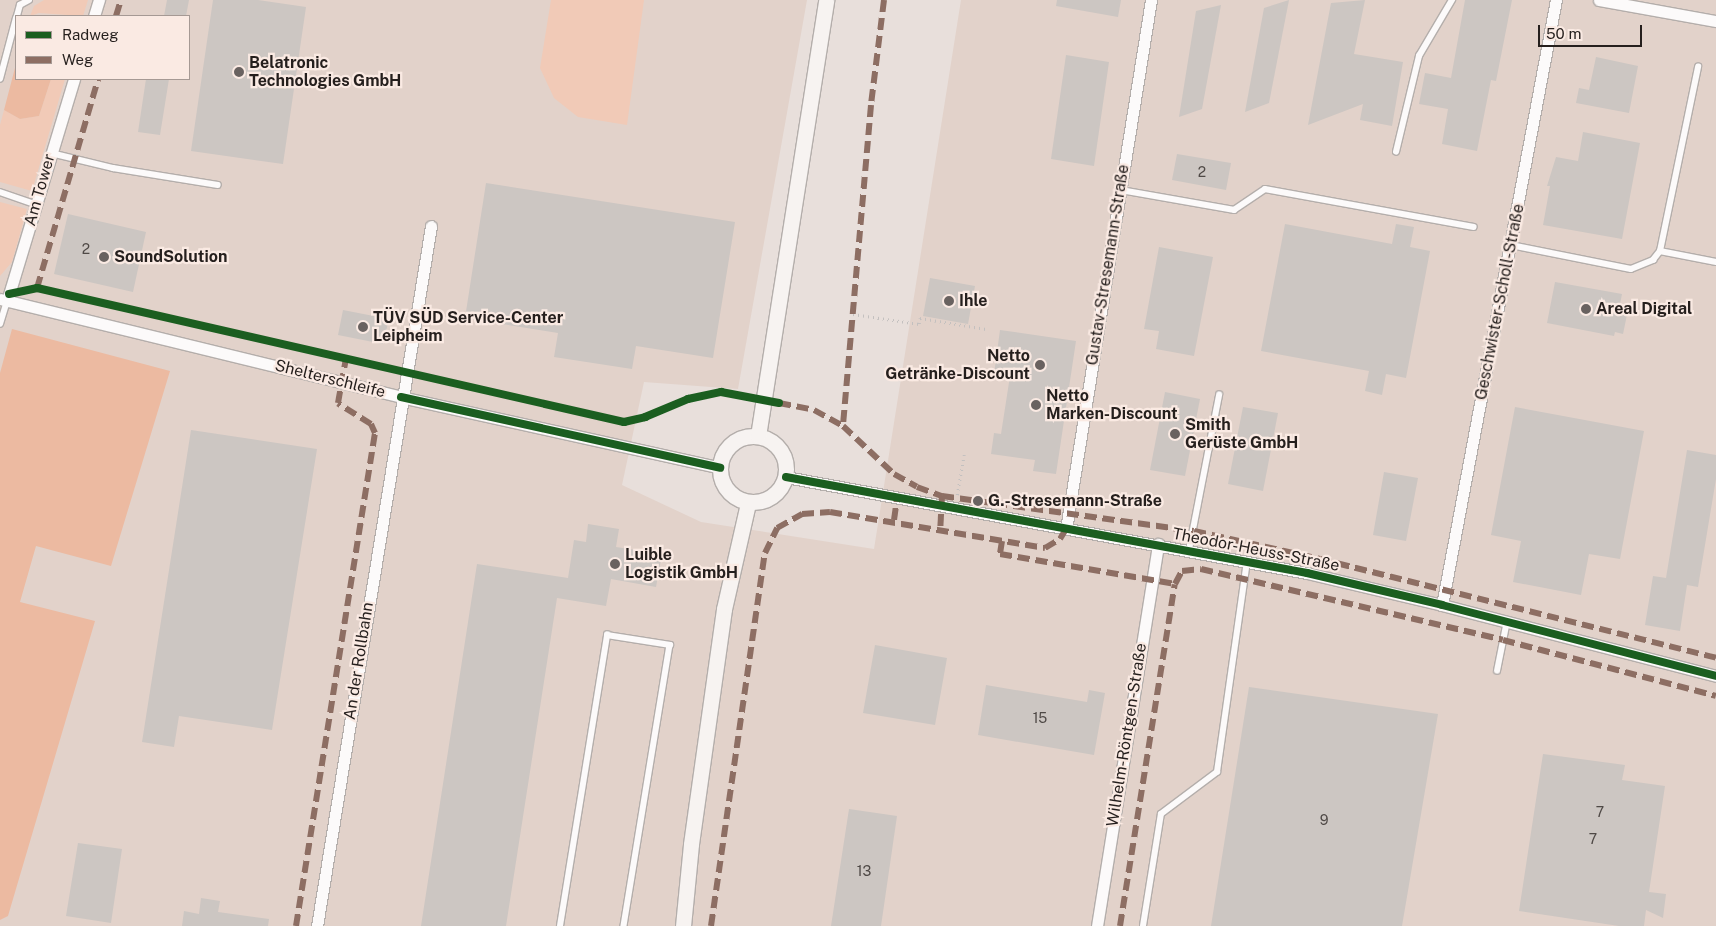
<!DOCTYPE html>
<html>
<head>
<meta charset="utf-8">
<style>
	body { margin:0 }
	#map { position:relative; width:1716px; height:926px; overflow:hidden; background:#e8dfdb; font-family:"Public Sans",sans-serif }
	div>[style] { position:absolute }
	.built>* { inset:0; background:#e2d2ca }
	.green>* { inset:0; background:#f1cab7 }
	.forest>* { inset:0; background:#ecbaa1 }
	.building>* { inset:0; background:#ccc6c2 }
	.path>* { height:2.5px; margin-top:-1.25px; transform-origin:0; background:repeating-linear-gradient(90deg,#c3c0bf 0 1px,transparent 0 5px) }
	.roads { filter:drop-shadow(1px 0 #b4aeab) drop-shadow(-1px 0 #b4aeab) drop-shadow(0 1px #b4aeab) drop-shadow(0 -1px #b4aeab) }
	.lane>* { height:5.5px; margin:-2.75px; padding:0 2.75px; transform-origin:2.75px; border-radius:2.75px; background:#fcfafa }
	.street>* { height:11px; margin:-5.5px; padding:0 5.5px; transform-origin:5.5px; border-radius:5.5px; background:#fcfafa }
	.secondary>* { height:15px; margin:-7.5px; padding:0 7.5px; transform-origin:7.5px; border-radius:7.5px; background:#f7f3f1 }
	.secondary>.ring { margin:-7.5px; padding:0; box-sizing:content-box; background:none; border:15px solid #f7f3f1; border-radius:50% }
	.quiet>* { height:6px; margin-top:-3px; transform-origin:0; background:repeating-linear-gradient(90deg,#8d6e63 0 12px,transparent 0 18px) }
	.cycleway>* { height:8px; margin:-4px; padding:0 4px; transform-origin:4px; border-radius:4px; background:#1b5e20 }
	.dots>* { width:14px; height:14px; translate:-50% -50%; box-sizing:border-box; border:2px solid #faeae3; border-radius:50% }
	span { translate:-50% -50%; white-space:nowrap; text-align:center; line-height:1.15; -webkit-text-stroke:4.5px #faeae3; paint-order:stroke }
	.number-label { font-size:14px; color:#4f4946 }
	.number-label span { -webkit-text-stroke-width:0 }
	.poi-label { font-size:16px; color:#251f1d; font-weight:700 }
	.left { translate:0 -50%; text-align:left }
	.right { translate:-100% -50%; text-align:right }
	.street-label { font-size:16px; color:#251f1d }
	.legend { position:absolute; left:15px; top:15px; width:175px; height:65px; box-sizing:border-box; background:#faeae3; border:1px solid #a59994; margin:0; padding:6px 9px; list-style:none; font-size:15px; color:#251f1d }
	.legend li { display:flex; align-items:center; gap:10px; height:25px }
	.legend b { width:25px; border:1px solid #a59994 }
	.scale { position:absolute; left:1538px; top:25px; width:104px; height:22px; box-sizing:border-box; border:2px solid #251f1d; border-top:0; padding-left:6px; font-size:15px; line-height:18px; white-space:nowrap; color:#251f1d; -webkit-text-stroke:4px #faeae3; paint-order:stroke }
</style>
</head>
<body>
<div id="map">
	<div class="built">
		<i style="clip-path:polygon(evenodd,0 0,807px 0,738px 389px,644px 382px,622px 485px,701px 522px,874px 549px,961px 0,1716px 0,1716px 926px,0 926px,0 0,16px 16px,189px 16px,189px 79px,16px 79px,16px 16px)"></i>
	</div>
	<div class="green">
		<i style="clip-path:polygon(44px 0,88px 0,83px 16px,39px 13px,30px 16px,34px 6px)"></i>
		<i style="clip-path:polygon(551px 0,644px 0,627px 125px,578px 117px,554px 98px,540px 68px)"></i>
		<i style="clip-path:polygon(51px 79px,65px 79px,32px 191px,0 182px,0 125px,4px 110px,20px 119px,39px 116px)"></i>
		<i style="clip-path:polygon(0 202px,27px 209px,12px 262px,0 276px)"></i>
	</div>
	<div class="forest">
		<i style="clip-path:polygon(16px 64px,16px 79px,51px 79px,39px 116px,20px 119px,4px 110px)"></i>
		<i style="clip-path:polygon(12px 329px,170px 371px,111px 566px,36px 546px,20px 602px,95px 621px,8px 916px,0 920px,0 373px)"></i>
	</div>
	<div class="building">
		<i style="clip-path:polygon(167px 0,189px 0,186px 16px,164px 16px)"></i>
		<i style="clip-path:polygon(213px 0,258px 0,306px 7px,283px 164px,191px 151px)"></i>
		<i style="clip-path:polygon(1057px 0,1121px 0,1118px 17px,1056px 6px)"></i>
		<i style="clip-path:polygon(1289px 0,1269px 103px,1245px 112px,1264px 8px)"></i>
		<i style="clip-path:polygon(1365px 0,1354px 54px,1403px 62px,1392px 126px,1360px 120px,1363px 104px,1308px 125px,1331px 3px)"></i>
		<i style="clip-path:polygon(1465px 0,1512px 0,1496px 81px,1491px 80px,1477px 151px,1442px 144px,1448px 109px,1419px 104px,1425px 73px,1451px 78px)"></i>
		<i style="clip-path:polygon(1221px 5px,1202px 109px,1179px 117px,1196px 11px)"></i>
		<i style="clip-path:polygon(1066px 55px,1109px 62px,1094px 166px,1051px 159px)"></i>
		<i style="clip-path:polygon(1596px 57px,1638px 66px,1629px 113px,1576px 103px,1579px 88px,1589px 90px)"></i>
		<i style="clip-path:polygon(146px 79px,169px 79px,160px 135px,138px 132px)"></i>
		<i style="clip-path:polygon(1583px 132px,1640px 143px,1622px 239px,1543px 225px,1550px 186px,1547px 186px,1556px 157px,1578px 161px)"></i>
		<i style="clip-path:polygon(1177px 154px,1231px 163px,1226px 190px,1172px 180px)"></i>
		<i style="clip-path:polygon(486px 183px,735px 222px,713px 358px,636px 346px,632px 369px,554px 357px,558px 333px,465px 318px)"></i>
		<i style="clip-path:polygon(68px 214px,146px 232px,133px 292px,54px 274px)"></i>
		<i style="clip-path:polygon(1285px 224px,1392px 244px,1396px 224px,1414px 227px,1410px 247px,1430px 251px,1406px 378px,1386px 374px,1382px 395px,1365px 391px,1369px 371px,1261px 351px)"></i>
		<i style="clip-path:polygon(1159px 247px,1213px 257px,1194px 356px,1156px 349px,1159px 331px,1144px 329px)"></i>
		<i style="clip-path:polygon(930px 278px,975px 286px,968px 324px,923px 316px)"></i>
		<i style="clip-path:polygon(1555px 282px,1622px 294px,1619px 309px,1628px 310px,1623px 334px,1615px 332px,1614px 336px,1547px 323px)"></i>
		<i style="clip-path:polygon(343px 310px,389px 319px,383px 344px,338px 335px)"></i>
		<i style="clip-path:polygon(1000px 330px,1076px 341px,1056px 474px,1033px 471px,1035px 460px,991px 454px,994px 433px,1001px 434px,1010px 376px,994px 374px)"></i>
		<i style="clip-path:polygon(1165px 392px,1200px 399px,1185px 476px,1150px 470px)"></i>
		<i style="clip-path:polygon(1243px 407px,1278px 413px,1263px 491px,1228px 484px)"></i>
		<i style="clip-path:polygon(1515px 407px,1644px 431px,1620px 559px,1589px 554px,1581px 595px,1513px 582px,1521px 541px,1491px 535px)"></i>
		<i style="clip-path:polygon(191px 430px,317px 449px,272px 730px,179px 716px,174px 747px,142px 742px)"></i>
		<i style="clip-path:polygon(1687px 450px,1716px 455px,1716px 479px,1698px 587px,1687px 585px,1680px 631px,1645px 625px,1653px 576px,1666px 578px)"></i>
		<i style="clip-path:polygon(1384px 472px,1418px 478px,1406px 541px,1373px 535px)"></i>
		<i style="clip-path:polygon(588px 524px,619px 529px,616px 547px,662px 554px,656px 587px,611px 579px,606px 606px,557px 598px,506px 926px,421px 926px,477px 564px,568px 578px,574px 540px,586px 542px)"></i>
		<i style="clip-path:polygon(875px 645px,947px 658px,935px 725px,863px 713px)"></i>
		<i style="clip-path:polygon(986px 685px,1087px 702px,1089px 690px,1105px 693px,1094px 755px,978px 735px)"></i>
		<i style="clip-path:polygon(1249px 687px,1438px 714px,1402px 926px,1211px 926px)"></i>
		<i style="clip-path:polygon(1543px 754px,1625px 765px,1622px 780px,1665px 786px,1649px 892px,1666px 894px,1663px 918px,1646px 910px,1644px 926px,1619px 926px,1519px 911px)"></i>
		<i style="clip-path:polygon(849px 809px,897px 816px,881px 926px,831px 926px)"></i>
		<i style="clip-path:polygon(78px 843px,122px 849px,111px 923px,66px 916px)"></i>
		<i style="clip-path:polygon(201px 898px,220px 901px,218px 912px,269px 919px,268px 926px,182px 926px,184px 911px,199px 914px)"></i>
	</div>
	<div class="path">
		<i style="left:853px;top:314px;width:67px;rotate:8.6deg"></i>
		<i style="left:919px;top:324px;width:6px;rotate:-81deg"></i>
		<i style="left:920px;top:318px;width:67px;rotate:9.5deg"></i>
		<i style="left:957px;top:495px;width:41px;rotate:-80.1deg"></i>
	</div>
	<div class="roads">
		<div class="lane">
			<i style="left:17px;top:16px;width:11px;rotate:-75deg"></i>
			<i style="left:20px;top:5px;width:10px;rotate:-29deg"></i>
			<i style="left:0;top:79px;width:63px;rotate:-75.3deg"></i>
			<i style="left:1396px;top:152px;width:99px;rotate:-76.5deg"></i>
			<i style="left:1419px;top:56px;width:65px;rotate:-59.5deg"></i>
			<i style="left:51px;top:153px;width:64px;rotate:13.6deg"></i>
			<i style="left:113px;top:168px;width:106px;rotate:9.2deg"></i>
			<i style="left:1121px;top:190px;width:115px;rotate:10deg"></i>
			<i style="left:1234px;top:210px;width:37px;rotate:-34deg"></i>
			<i style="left:1265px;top:189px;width:212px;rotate:10.3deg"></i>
			<i style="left:0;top:192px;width:39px;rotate:19deg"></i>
			<i style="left:1511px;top:245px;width:122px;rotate:11.3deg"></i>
			<i style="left:1631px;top:269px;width:24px;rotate:-22deg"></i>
			<i style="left:1653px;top:260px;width:11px;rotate:-52deg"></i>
			<i style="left:1660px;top:251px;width:188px;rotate:-78.3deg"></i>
			<i style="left:1660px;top:251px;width:57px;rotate:11.1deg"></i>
			<i style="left:0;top:324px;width:24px;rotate:-73deg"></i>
			<i style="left:1189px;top:550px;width:158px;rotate:-79deg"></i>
			<i style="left:1497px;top:671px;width:51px;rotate:-78.7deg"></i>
			<i style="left:560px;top:926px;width:295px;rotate:-80.8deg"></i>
			<i style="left:607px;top:635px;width:64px;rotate:9deg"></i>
			<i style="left:670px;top:645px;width:285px;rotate:99.3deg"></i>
			<i style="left:1143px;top:926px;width:113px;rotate:-80.9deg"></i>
			<i style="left:1161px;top:814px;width:70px;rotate:-36.9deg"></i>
			<i style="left:1217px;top:772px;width:212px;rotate:-81.9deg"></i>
		</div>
		<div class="street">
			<i style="left:1599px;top:0;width:119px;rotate:10.2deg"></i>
			<i style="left:94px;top:16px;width:17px;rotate:-73deg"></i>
			<i style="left:0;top:299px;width:413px;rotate:13.7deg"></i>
			<i style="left:401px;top:397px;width:327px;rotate:12.5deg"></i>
			<i style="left:7px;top:301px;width:232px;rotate:-73.2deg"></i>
			<i style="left:786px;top:477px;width:530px;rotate:10.44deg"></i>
			<i style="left:1307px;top:573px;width:139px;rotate:13.3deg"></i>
			<i style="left:1442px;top:605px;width:283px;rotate:14.5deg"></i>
			<i style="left:1066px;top:529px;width:536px;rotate:-80.87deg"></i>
			<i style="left:1442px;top:605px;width:616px;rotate:-79.33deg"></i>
			<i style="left:317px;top:926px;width:709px;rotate:-80.75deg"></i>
			<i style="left:1097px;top:926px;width:387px;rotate:-80.9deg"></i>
		</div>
		<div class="secondary">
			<i class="ring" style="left:720px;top:436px;width:51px;height:51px"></i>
			<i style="left:758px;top:436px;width:441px;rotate:-81.1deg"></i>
			<i style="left:683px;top:926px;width:82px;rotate:-84.4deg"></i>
			<i style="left:691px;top:844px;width:237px;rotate:-82deg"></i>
			<i style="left:724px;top:609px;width:109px;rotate:-77.2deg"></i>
		</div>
	</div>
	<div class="quiet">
		<i style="left:884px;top:0;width:106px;rotate:97.1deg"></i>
		<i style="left:871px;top:105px;width:322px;rotate:95deg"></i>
		<i style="left:843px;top:426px;width:70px;rotate:43.3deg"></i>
		<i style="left:894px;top:474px;width:26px;rotate:29deg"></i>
		<i style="left:917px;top:487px;width:27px;rotate:20deg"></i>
		<i style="left:942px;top:496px;width:33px;rotate:93deg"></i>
		<i style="left:116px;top:16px;width:17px;rotate:-73deg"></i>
		<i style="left:37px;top:288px;width:218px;rotate:-73.7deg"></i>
		<i style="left:779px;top:403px;width:36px;rotate:11deg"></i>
		<i style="left:814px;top:410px;width:33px;rotate:29deg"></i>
		<i style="left:942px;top:496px;width:254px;rotate:7.9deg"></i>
		<i style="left:1194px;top:531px;width:129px;rotate:12.5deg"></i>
		<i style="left:1320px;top:559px;width:408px;rotate:14deg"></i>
		<i style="left:894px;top:520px;width:21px;rotate:-82deg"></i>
		<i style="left:1002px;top:541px;width:13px;rotate:99deg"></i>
		<i style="left:1000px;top:554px;width:178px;rotate:9.7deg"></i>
		<i style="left:1175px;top:584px;width:15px;rotate:-62deg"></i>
		<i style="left:1182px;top:571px;width:19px;rotate:-6deg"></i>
		<i style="left:1201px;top:569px;width:310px;rotate:13.2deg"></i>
		<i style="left:1503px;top:640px;width:220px;rotate:14.7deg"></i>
		<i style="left:296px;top:926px;width:499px;rotate:-80.9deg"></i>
		<i style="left:375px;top:433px;width:10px;rotate:-114deg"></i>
		<i style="left:371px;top:424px;width:39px;rotate:-148deg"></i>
		<i style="left:338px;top:403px;width:46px;rotate:-79.9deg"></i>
		<i style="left:711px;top:926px;width:377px;rotate:-81.8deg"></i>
		<i style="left:765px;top:553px;width:28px;rotate:-64deg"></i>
		<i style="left:777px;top:528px;width:29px;rotate:-29deg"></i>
		<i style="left:802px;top:514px;width:28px;rotate:-4deg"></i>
		<i style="left:830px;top:512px;width:218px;rotate:9.5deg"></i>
		<i style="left:1045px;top:548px;width:17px;rotate:-31deg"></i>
		<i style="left:1060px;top:539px;width:12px;rotate:-59deg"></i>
		<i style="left:1120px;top:926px;width:346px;rotate:-80.9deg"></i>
	</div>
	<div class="cycleway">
		<i style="left:9px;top:294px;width:29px;rotate:-12deg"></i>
		<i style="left:37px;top:288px;width:602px;rotate:12.86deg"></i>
		<i style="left:624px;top:422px;width:22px;rotate:-13deg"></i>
		<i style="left:645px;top:417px;width:47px;rotate:-22.7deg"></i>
		<i style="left:688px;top:399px;width:34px;rotate:-12deg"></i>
		<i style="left:721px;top:392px;width:59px;rotate:10.7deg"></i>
		<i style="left:401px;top:397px;width:327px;rotate:12.5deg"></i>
		<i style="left:786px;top:477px;width:530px;rotate:10.44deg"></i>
		<i style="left:1307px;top:573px;width:139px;rotate:13.3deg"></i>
		<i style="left:1442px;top:605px;width:283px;rotate:14.5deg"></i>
	</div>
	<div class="dots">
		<i style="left:239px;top:72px;background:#696260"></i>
		<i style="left:104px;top:257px;background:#696260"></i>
		<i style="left:949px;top:301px;background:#696260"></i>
		<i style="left:1586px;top:309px;background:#696260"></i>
		<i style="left:363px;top:327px;background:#696260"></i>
		<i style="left:1040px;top:365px;background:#696260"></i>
		<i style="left:1036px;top:405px;background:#696260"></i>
		<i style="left:1175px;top:434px;background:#696260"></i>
		<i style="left:978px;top:501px;background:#696260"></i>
		<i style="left:615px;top:564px;background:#696260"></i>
	</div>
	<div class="number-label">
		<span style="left:1202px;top:172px">2</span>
		<span style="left:86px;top:249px">2</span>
		<span style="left:1040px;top:718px">15</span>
		<span style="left:1600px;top:812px">7</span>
		<span style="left:1324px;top:820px">9</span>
		<span style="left:1593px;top:839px">7</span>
		<span style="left:864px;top:871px">13</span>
	</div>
	<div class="poi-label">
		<span class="left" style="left:249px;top:72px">Belatronic<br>Technologies GmbH</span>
		<span class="left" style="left:114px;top:257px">SoundSolution</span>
		<span class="left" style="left:959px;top:301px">Ihle</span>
		<span class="left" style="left:1596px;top:309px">Areal Digital</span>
		<span class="left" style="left:373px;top:327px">TÜV SÜD Service-Center<br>Leipheim</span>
		<span class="right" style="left:1030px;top:365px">Netto<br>Getränke-Discount</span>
		<span class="left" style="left:1046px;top:405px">Netto<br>Marken-Discount</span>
		<span class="left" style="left:1185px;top:434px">Smith<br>Gerüste GmbH</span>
		<span class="left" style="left:988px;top:501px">G.-Stresemann-Straße</span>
		<span class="left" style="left:625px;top:564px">Luible<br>Logistik GmbH</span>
	</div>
	<div class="street-label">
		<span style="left:40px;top:190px;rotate:-74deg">Am Tower</span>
		<span style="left:1108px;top:265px;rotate:-81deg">Gustav-Stresemann-Straße</span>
		<span style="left:1500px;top:302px;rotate:-79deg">Geschwister-Scholl-Straße</span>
		<span style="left:330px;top:379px;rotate:14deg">Shelterschleife</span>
		<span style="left:1256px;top:550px;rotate:11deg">Theodor-Heuss-Straße</span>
		<span style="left:359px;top:661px;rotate:-81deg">An der Rollbahn</span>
		<span style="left:1127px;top:735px;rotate:-81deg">Wilhelm-Röntgen-Straße</span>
	</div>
	<ul class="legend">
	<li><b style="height:6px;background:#1b5e20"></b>Radweg</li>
	<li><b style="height:6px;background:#8d6e63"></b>Weg</li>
	</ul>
	<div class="scale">50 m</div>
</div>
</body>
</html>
